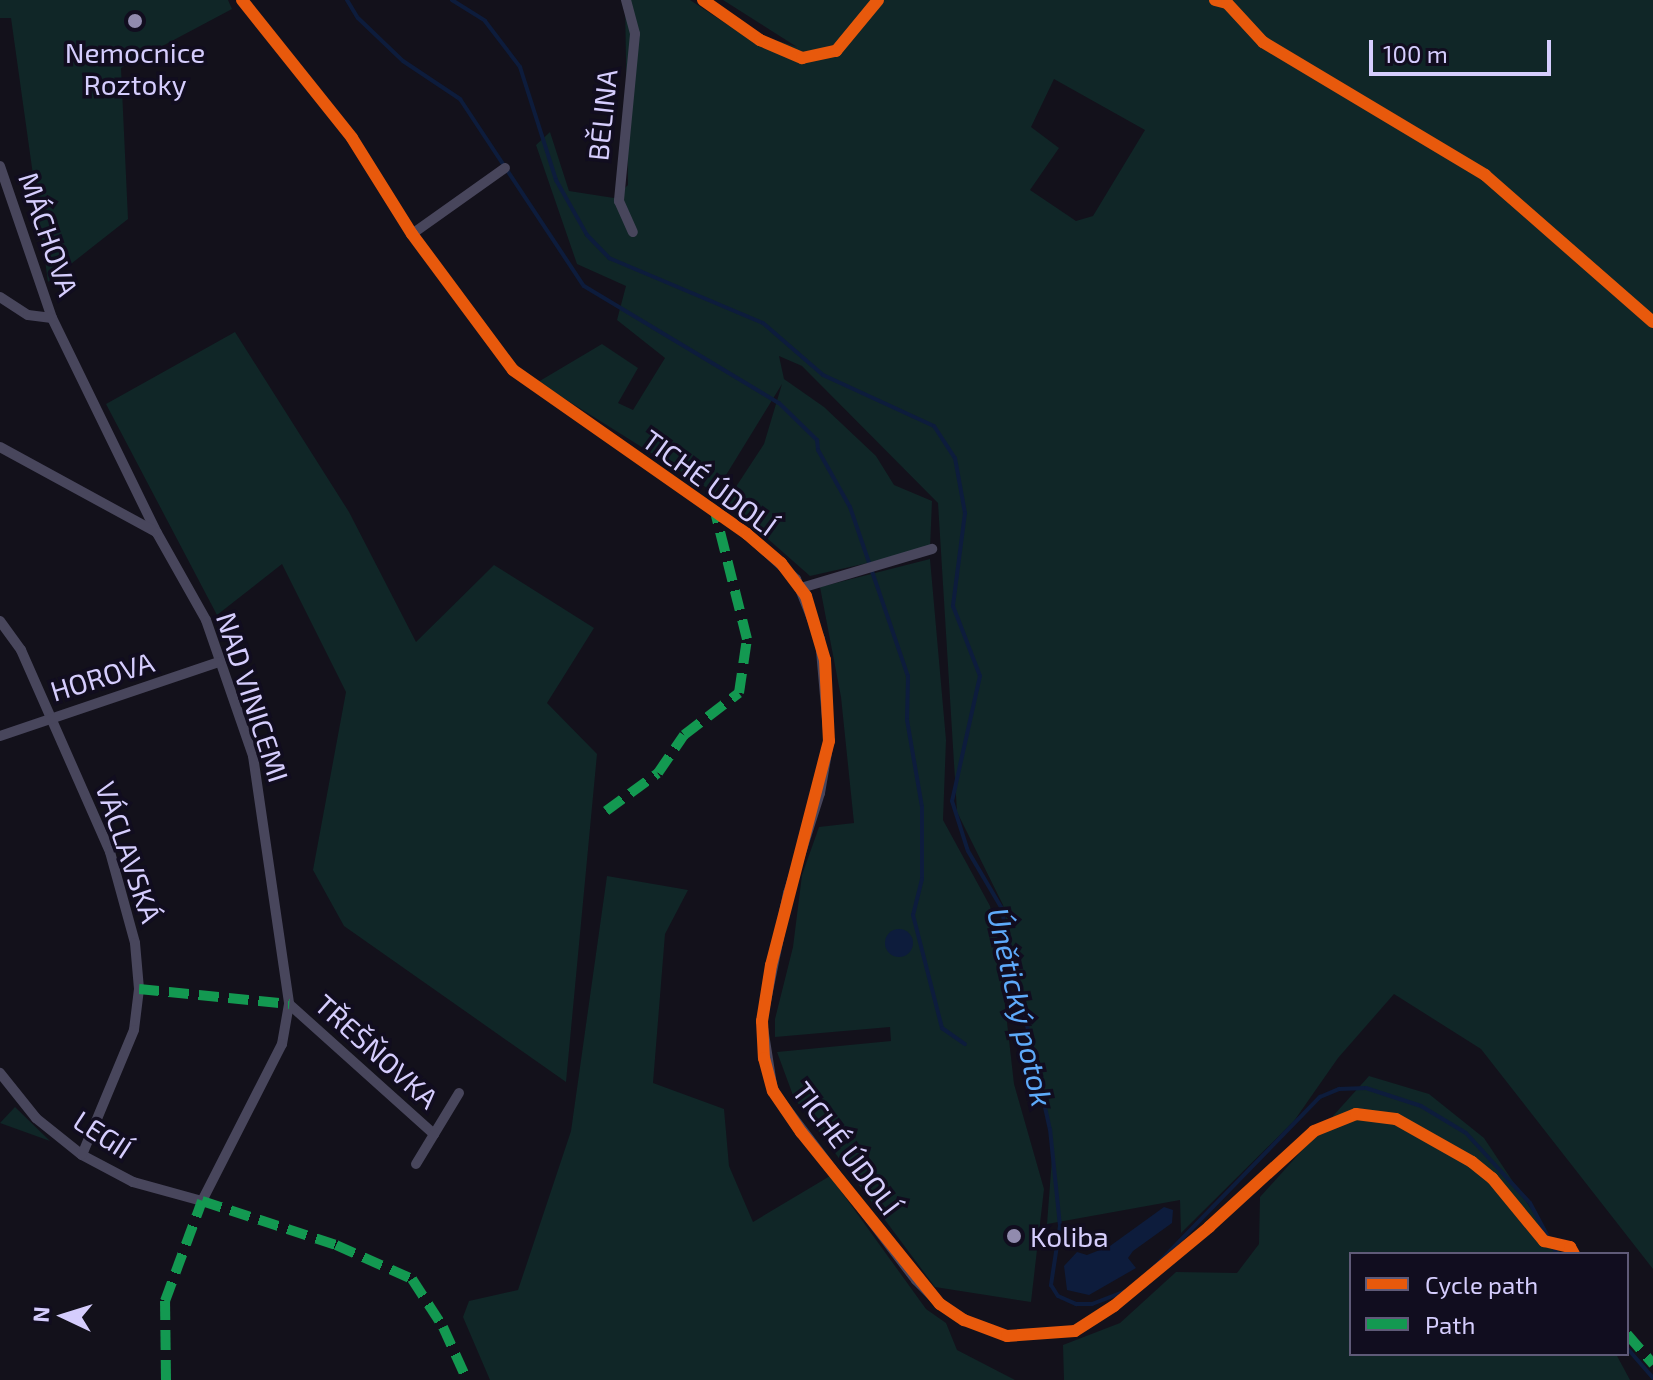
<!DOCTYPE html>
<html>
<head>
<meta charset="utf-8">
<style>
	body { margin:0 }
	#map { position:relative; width:1653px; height:1380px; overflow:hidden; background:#13111b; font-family:"Exo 2",sans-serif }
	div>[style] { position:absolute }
	.green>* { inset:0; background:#102627 }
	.water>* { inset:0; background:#0d1c3c }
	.round { border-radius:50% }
	.stream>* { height:4px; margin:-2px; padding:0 2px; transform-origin:2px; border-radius:2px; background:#0d1c3c }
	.street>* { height:10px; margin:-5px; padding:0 5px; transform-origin:5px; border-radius:5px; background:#48465c }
	.quiet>* { height:10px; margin-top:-5px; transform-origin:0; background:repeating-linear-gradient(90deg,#139951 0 20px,transparent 0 30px) }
	.cycleway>* { height:12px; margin:-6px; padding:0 6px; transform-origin:6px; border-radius:6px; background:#e8590c }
	.dots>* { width:22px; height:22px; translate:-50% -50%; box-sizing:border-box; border:4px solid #110d1f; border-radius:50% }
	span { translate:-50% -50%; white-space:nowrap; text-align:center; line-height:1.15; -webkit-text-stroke:7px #110d1f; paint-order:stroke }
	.poi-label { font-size:28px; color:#d5cdfd }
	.left { translate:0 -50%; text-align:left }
	.street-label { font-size:28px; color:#d5cdfd }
	.water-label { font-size:30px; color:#5eaafa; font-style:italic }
	.legend { position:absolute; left:1349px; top:1252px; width:280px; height:104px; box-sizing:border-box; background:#110d1f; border:2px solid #5f5a78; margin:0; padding:10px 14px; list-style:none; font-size:24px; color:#d5cdfd }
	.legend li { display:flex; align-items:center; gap:16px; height:40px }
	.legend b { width:40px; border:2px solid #5f5a78 }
	.north { position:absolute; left:24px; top:1276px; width:80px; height:80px; -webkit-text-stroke:6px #110d1f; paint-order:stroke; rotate:274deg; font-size:22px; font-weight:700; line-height:32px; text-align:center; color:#d5cdfd }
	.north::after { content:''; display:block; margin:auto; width:28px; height:36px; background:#d5cdfd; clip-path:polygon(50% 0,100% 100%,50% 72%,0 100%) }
	.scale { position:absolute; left:1369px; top:40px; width:182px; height:36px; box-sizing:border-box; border:4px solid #d5cdfd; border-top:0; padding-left:10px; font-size:24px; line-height:28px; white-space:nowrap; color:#d5cdfd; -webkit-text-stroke:6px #110d1f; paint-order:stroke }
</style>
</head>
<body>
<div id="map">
	<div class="green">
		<i style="clip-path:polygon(0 0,228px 0,232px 9px,121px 68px,128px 219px,48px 282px,11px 18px,0 18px)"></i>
		<i style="clip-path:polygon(evenodd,625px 0,690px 0,728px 25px,797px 47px,723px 0,1653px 0,1653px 1269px,1481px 1049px,1394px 994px,1338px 1058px,1294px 1121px,1181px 1233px,1180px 1200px,1047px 1224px,1053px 1145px,1003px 905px,957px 812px,938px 503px,802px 366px,779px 356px,784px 379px,824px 407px,876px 456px,894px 485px,932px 501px,930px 549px,810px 576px,726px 502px,764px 444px,782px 384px,715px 493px,538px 382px,602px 344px,638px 368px,618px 403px,633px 410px,665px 358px,617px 320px,626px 286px,577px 264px,536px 145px,550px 132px,569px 191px,614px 198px,628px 185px,625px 0,1054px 79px,1145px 130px,1093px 216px,1076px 221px,1030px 190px,1059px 148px,1031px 127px,1054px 79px)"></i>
		<i style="clip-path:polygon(235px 332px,349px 512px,416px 642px,494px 565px,594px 628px,547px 703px,597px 754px,566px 1082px,344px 926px,313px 870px,346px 692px,282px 564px,217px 615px,106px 404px)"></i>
		<i style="clip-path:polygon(930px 559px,946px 740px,943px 820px,990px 906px,997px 934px,1014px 1084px,1044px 1189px,1031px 1302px,935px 1287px,794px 1098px,777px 1052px,891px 1041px,890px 1027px,775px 1037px,775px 1019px,793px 947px,802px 875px,819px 827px,854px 823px,841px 697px,820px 587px)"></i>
		<i style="clip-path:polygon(607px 876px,688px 890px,665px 934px,653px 1083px,724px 1109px,729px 1166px,753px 1222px,830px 1176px,926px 1309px,946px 1323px,957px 1350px,1015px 1380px,490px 1380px,463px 1317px,469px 1301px,518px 1290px,571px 1131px)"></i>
		<i style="clip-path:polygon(1369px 1076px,1429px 1094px,1484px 1138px,1561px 1254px,1351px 1254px,1351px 1354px,1616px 1354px,1630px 1380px,1064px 1380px,1063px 1345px,1120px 1323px,1176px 1272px,1237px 1273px,1259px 1244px,1260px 1197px)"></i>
		<i style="clip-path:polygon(15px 1107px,50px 1141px,0 1123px)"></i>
	</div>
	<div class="water">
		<i class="round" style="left:885px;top:929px;width:28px;height:28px"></i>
		<i style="clip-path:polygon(1164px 1207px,1173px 1210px,1172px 1223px,1133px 1251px,1128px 1258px,1136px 1268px,1089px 1295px,1067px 1290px,1064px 1266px,1077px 1252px,1087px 1255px,1110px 1246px)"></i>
	</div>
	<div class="stream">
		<i style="left:347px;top:0;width:21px;rotate:59deg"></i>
		<i style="left:358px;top:18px;width:62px;rotate:43.7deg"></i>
		<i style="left:403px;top:61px;width:69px;rotate:33.7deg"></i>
		<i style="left:460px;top:99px;width:224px;rotate:56.5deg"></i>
		<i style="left:584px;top:286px;width:227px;rotate:31deg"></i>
		<i style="left:779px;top:403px;width:53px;rotate:44.2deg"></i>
		<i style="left:817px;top:440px;width:10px;rotate:84deg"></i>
		<i style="left:818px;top:450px;width:65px;rotate:60.7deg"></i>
		<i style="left:850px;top:507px;width:179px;rotate:71.1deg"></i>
		<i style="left:908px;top:676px;width:44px;rotate:91.3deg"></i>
		<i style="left:907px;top:720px;width:88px;rotate:80.2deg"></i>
		<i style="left:922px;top:807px;width:72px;rotate:90deg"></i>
		<i style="left:922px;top:879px;width:37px;rotate:104deg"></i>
		<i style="left:913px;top:915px;width:117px;rotate:75.6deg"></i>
		<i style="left:942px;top:1028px;width:28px;rotate:35deg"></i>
		<i style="left:452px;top:0;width:39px;rotate:32deg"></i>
		<i style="left:485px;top:21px;width:58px;rotate:52.7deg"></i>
		<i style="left:520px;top:67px;width:119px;rotate:72.3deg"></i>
		<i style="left:556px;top:180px;width:63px;rotate:60.6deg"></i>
		<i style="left:587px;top:235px;width:32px;rotate:46deg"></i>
		<i style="left:609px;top:258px;width:167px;rotate:22.9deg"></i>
		<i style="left:763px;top:323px;width:79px;rotate:40.9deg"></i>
		<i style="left:823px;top:375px;width:122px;rotate:24.7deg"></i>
		<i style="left:934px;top:426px;width:38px;rotate:57deg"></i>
		<i style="left:955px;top:458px;width:56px;rotate:79.7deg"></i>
		<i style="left:965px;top:513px;width:94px;rotate:97.4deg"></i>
		<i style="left:953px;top:606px;width:75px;rotate:68.9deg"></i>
		<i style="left:980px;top:676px;width:128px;rotate:102.6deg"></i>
		<i style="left:952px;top:801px;width:52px;rotate:72.3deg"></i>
		<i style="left:968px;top:851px;width:65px;rotate:59.5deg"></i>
		<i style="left:1001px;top:907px;width:227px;rotate:77.6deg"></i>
		<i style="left:1050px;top:1129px;width:98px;rotate:84.1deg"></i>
		<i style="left:1060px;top:1226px;width:60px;rotate:98.7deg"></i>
		<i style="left:1051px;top:1285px;width:13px;rotate:58deg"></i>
		<i style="left:1058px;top:1296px;width:20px;rotate:24deg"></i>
		<i style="left:1076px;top:1304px;width:16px"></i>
		<i style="left:1092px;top:1304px;width:45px;rotate:-20.9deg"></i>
		<i style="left:1134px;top:1288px;width:267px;rotate:-45.8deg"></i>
		<i style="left:1320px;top:1097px;width:21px;rotate:-23deg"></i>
		<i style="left:1339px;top:1089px;width:27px;rotate:-2deg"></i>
		<i style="left:1366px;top:1088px;width:58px;rotate:18.1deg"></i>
		<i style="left:1421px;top:1106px;width:52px;rotate:31deg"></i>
		<i style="left:1466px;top:1133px;width:95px;rotate:47.6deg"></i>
		<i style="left:1530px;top:1203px;width:58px;rotate:62.1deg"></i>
		<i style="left:1627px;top:1348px;width:40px;rotate:49deg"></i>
	</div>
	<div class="street">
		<i style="left:242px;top:0;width:176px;rotate:51.4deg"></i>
		<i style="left:352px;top:138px;width:113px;rotate:58deg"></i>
		<i style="left:412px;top:234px;width:169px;rotate:53.4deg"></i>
		<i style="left:513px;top:370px;width:286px;rotate:35deg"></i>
		<i style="left:747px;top:534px;width:67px;rotate:42.6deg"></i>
		<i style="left:796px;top:579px;width:65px;rotate:68.2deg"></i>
		<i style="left:820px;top:639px;width:102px;rotate:85deg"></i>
		<i style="left:829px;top:741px;width:53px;rotate:99.8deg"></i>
		<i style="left:820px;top:793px;width:105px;rotate:107.7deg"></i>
		<i style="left:788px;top:893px;width:131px;rotate:101.5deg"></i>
		<i style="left:762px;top:1021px;width:71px;rotate:81.1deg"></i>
		<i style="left:773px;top:1091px;width:237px;rotate:52.9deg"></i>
		<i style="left:916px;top:1280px;width:34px;rotate:45deg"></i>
		<i style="left:940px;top:1304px;width:29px;rotate:34deg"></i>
		<i style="left:964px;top:1320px;width:46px;rotate:20.4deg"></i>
		<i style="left:1007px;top:1336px;width:68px;rotate:-4.2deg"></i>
		<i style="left:626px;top:0;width:35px;rotate:75deg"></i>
		<i style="left:635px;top:34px;width:168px;rotate:95.5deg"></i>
		<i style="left:619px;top:201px;width:34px;rotate:66deg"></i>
		<i style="left:0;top:166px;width:161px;rotate:71.1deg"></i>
		<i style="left:52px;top:318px;width:239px;rotate:64deg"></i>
		<i style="left:157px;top:533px;width:100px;rotate:60.6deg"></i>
		<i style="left:206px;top:620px;width:144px;rotate:70.9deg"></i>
		<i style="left:253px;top:756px;width:251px;rotate:81.7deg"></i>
		<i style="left:289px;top:1004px;width:41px;rotate:99.9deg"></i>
		<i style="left:282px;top:1044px;width:176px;rotate:117deg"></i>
		<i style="left:202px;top:1201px;width:72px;rotate:-164.6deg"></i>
		<i style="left:133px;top:1182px;width:58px;rotate:-152.1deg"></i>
		<i style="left:82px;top:1155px;width:59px;rotate:-141.2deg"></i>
		<i style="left:36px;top:1118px;width:58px;rotate:-128.7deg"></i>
		<i style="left:412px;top:234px;width:114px;rotate:-35.4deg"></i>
		<i style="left:0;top:297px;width:33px;rotate:33deg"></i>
		<i style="left:28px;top:315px;width:24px;rotate:7deg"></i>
		<i style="left:0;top:447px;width:178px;rotate:28.6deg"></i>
		<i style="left:801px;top:588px;width:137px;rotate:-16.6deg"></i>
		<i style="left:0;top:621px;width:36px;rotate:54deg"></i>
		<i style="left:21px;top:650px;width:221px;rotate:66.2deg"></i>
		<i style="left:110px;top:852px;width:94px;rotate:74.6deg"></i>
		<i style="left:135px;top:943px;width:46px;rotate:85deg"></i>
		<i style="left:139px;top:989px;width:41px;rotate:97deg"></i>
		<i style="left:134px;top:1030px;width:135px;rotate:112.6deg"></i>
		<i style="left:0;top:736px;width:231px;rotate:-18.7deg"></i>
		<i style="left:289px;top:1004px;width:195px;rotate:41.9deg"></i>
		<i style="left:416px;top:1164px;width:83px;rotate:-58.8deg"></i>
	</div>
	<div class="quiet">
		<i style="left:606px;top:811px;width:64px;rotate:-36.2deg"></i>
		<i style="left:658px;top:773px;width:46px;rotate:-55.6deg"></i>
		<i style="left:684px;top:735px;width:69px;rotate:-37.4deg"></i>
		<i style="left:739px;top:693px;width:55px;rotate:-81.6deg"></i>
		<i style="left:747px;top:639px;width:131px;rotate:-104.1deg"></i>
		<i style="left:139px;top:989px;width:151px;rotate:5.7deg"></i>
		<i style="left:1627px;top:1334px;width:40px;rotate:49deg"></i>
		<i style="left:166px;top:1380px;width:79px;rotate:-90.7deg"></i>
		<i style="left:165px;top:1301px;width:107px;rotate:-69.7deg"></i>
		<i style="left:202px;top:1201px;width:141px;rotate:18.2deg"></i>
		<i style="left:336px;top:1245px;width:83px;rotate:24.1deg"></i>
		<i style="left:412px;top:1279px;width:57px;rotate:57.1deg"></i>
		<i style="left:443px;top:1327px;width:58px;rotate:65.6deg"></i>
	</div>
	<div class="cycleway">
		<i style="left:242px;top:0;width:176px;rotate:51.4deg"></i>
		<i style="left:352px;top:138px;width:113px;rotate:58deg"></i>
		<i style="left:412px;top:234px;width:169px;rotate:53.4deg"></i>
		<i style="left:513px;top:370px;width:286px;rotate:35deg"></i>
		<i style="left:747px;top:534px;width:45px;rotate:40.5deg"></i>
		<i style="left:781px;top:563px;width:41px;rotate:52.9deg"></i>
		<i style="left:806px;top:596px;width:67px;rotate:73.5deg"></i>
		<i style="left:825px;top:660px;width:81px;rotate:87.2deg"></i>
		<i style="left:829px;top:741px;width:231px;rotate:104.5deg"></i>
		<i style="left:771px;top:965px;width:57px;rotate:99.1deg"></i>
		<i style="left:762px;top:1021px;width:37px;rotate:87deg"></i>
		<i style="left:764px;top:1058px;width:34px;rotate:75deg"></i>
		<i style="left:773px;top:1091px;width:50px;rotate:55.7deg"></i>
		<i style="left:801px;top:1132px;width:221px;rotate:51.1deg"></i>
		<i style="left:940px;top:1304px;width:29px;rotate:34deg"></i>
		<i style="left:964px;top:1320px;width:46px;rotate:20.4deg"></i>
		<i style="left:1007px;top:1336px;width:68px;rotate:-4.2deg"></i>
		<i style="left:1075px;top:1331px;width:46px;rotate:-32.7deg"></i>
		<i style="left:1114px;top:1306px;width:124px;rotate:-39.7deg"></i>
		<i style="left:1209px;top:1227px;width:142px;rotate:-42.4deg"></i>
		<i style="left:1314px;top:1131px;width:45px;rotate:-22deg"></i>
		<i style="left:1356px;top:1114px;width:40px;rotate:7.1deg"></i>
		<i style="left:1396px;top:1119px;width:87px;rotate:29.5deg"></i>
		<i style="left:1472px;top:1162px;width:26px;rotate:39deg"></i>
		<i style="left:1492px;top:1178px;width:82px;rotate:50.5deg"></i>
		<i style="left:1544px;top:1241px;width:27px;rotate:13deg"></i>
		<i style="left:1570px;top:1247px;width:8px;rotate:60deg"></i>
		<i style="left:703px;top:0;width:70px;rotate:35.1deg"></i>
		<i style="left:760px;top:40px;width:46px;rotate:23.2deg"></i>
		<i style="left:802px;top:58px;width:35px;rotate:-12deg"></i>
		<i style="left:836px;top:51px;width:66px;rotate:-50.5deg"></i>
		<i style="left:1215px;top:0;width:12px;rotate:14deg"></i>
		<i style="left:1227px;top:3px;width:53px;rotate:47.3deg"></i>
		<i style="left:1263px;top:42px;width:259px;rotate:30.9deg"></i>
		<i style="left:1485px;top:175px;width:223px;rotate:41.2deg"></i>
	</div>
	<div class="dots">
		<i style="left:135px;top:21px;background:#918bae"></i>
		<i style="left:1014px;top:1236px;background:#918bae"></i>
	</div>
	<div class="poi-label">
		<span style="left:135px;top:68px">Nemocnice<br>Roztoky</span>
		<span class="left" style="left:1030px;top:1236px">Koliba</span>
	</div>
	<div class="street-label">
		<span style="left:602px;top:115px;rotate:-84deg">BĚLINA</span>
		<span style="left:49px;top:234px;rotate:71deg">MÁCHOVA</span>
		<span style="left:710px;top:482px;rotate:36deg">TICHÉ ÚDOLÍ</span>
		<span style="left:102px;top:676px;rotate:-17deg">HOROVA</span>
		<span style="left:253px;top:697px;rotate:72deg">NAD VINICEMI</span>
		<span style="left:129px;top:852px;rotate:71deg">VÁCLAVSKÁ</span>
		<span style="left:377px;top:1051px;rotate:42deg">TŘEŠŇOVKA</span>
		<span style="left:103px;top:1134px;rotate:33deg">LEGIÍ</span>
		<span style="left:847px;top:1148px;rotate:53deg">TICHÉ ÚDOLÍ</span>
	</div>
	<div class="water-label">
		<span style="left:1021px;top:1007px;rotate:77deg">Únětický potok</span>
	</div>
	<ul class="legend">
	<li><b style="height:10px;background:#e8590c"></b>Cycle path</li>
	<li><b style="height:10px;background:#139951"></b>Path</li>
	</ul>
	<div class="north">N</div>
	<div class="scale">100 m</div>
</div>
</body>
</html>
